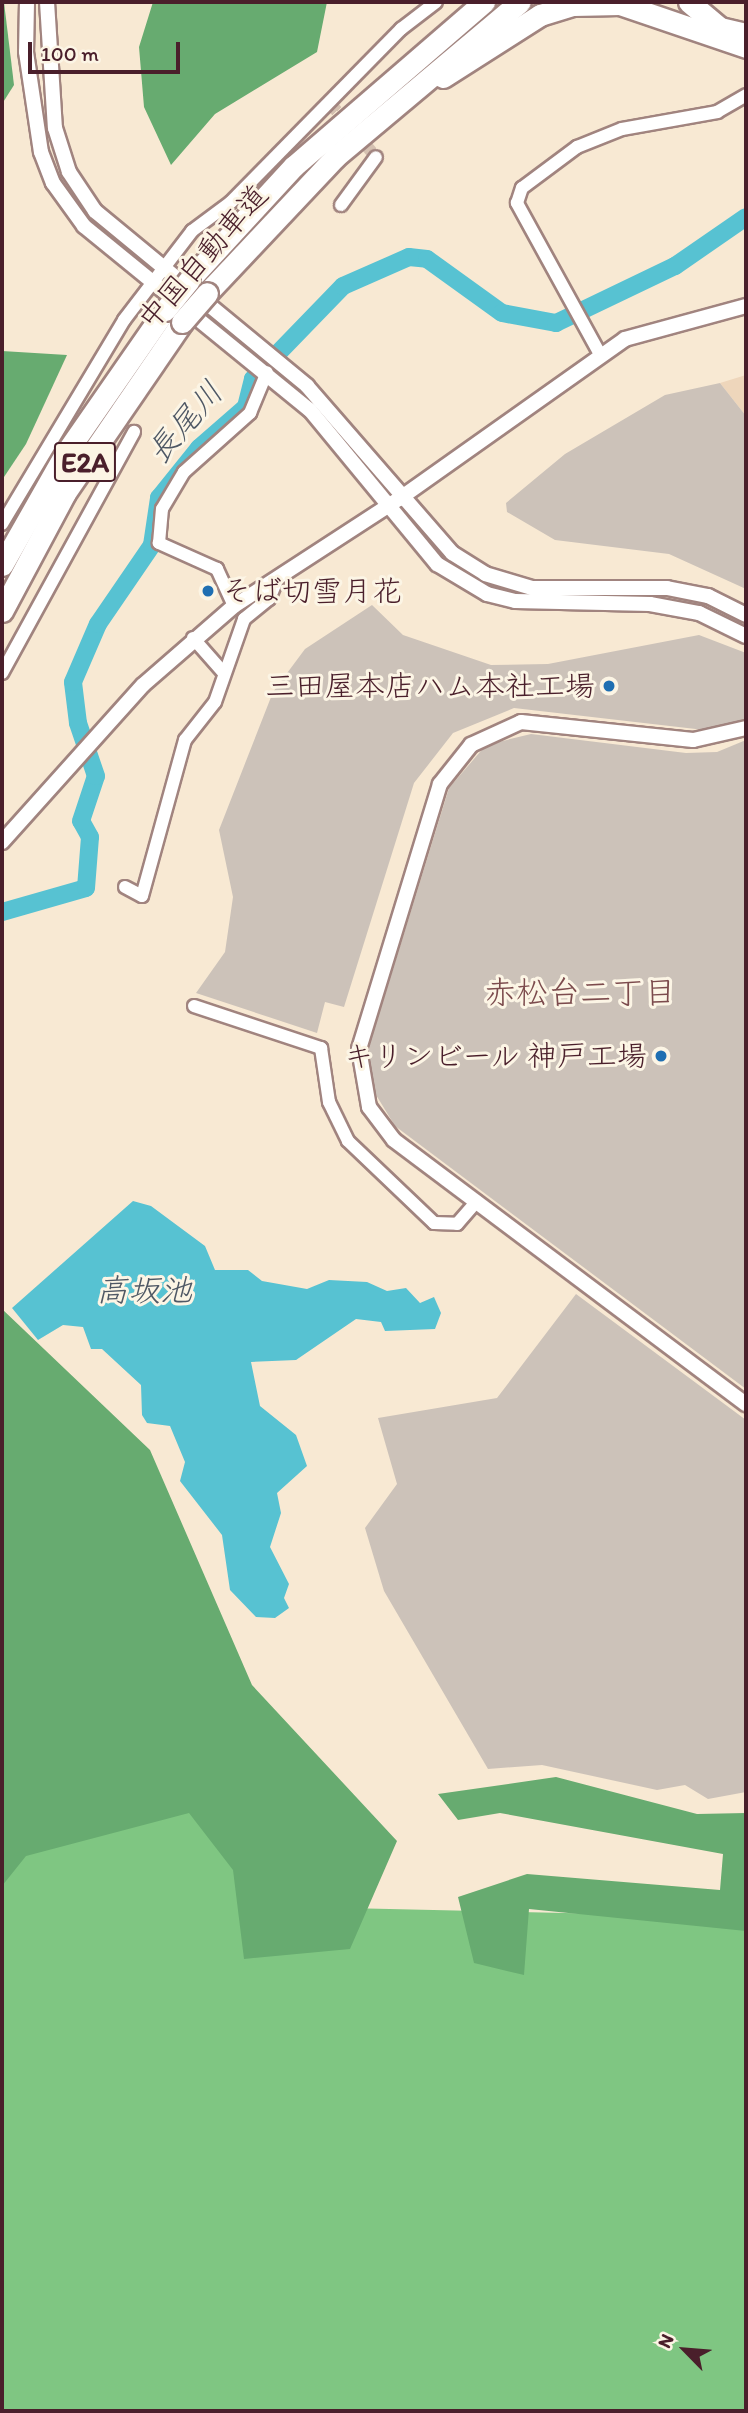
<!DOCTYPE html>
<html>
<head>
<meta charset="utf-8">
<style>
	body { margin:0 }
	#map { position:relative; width:748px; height:2413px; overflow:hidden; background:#f8e9d3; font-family:Itim,"Klee One",sans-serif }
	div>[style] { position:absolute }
	.built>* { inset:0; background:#eed6bb }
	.industrial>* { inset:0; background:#ccc2b9 }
	.green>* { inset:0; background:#7fc682 }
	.forest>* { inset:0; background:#67ab70 }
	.water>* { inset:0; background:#57c2d2 }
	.river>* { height:18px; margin:-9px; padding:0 9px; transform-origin:9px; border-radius:9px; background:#57c2d2 }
	.minor-tunnel>* { height:12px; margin-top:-6px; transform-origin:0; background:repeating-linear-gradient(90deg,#d5c1b1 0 12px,transparent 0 18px) }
	.roads { filter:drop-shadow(2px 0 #a1847f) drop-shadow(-2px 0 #a1847f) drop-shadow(0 2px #a1847f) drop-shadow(0 -2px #a1847f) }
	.minor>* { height:12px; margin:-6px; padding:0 6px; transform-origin:6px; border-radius:6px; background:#fff }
	.tertiary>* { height:14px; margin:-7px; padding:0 7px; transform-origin:7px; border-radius:7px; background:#fff }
	.motorway>* { height:21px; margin:-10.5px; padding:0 10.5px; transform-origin:10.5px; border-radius:10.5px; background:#fff }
	.bridges { filter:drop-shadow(2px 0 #a1847f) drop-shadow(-2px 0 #a1847f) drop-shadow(0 2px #a1847f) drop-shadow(0 -2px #a1847f) }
	.motorway-bridge>* { height:21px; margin:-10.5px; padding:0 10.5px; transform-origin:10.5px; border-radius:10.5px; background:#fff }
	.dots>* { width:19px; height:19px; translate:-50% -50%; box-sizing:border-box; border:4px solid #fcf5e5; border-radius:50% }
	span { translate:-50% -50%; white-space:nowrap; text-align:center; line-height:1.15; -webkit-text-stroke:6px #fcf5e5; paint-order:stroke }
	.shield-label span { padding:2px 5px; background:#fcf5e5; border:2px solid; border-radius:5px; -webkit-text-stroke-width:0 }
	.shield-label { font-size:28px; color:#4a1f2b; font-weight:700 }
	.street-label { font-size:30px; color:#4a1f2b }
	.poi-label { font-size:30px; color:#4a1f2b }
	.left { translate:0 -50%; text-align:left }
	.right { translate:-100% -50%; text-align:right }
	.water-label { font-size:32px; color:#4f5865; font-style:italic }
	.neighbourhood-label { font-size:32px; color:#7c4b4d }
	.frame { position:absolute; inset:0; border:4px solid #4a1f2b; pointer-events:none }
	.north { position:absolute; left:650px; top:2315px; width:70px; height:70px; -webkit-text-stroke:5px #fcf5e5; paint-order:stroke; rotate:295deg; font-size:19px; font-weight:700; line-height:28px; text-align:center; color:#4a1f2b }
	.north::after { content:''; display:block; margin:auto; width:24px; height:32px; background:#4a1f2b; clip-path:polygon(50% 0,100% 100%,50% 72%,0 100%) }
	.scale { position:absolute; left:28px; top:42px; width:152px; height:32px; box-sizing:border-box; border:4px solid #4a1f2b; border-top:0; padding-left:9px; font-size:21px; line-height:24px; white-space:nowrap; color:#4a1f2b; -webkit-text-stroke:5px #fcf5e5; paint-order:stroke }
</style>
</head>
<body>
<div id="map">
	<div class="built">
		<i style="clip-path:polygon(746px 375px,746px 416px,720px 383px)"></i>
	</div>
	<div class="industrial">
		<i style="clip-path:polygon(720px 383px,746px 416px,746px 589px,669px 554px,555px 540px,507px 512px,506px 503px,565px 454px,665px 395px)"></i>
		<i style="clip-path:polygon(372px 605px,403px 635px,491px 665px,548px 664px,699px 635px,746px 653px,746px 719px,713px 731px,514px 708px,453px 733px,414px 783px,344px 1007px,325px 1002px,317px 1033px,196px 993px,225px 952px,233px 897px,219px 830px,273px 692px,305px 649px)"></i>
		<i style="clip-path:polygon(531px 734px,686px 753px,717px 752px,746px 740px,746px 1389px,395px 1126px,373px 1090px,368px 1050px,449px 788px,486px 745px)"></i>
		<i style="clip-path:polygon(576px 1294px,746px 1420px,746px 1792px,708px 1799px,685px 1785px,657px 1790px,542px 1765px,488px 1769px,384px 1591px,365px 1528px,397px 1484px,378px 1418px,497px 1398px)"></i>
	</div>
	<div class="green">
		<i style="clip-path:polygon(189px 1729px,258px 1906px,746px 1917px,746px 2411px,2px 2411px,2px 1846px)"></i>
	</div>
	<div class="forest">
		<i style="clip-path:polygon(4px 2px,14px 85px,2px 104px,2px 2px)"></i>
		<i style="clip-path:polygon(153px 2px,327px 2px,317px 52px,215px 114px,171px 165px,144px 107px,139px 47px)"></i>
		<i style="clip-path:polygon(2px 351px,67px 355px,26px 444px,2px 480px)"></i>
		<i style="clip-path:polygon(2px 1309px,150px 1450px,252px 1685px,397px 1841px,350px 1949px,244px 1959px,233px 1870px,189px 1813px,26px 1856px,2px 1886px)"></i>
		<i style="clip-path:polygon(556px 1777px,697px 1814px,746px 1813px,746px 1931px,529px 1909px,524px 1975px,474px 1963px,458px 1897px,527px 1874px,720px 1890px,723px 1854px,500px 1813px,458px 1820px,438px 1794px)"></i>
	</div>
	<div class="water">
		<i style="clip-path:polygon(133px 1201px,151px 1206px,205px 1246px,215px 1270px,248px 1270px,262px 1281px,307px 1289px,329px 1280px,367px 1282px,387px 1291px,406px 1288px,420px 1303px,434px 1297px,441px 1313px,435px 1329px,385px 1331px,381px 1322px,356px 1319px,296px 1360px,251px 1362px,260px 1406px,296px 1435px,307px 1466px,277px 1493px,281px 1513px,270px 1547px,289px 1584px,284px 1598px,289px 1608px,275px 1618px,256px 1617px,230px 1590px,222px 1535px,180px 1481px,185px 1462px,170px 1426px,147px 1423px,142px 1415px,141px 1385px,102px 1349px,91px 1349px,83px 1327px,63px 1325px,38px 1340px,12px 1308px)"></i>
	</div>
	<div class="river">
		<i style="left:2px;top:912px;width:87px;rotate:-15.9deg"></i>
		<i style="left:86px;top:888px;width:51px;rotate:-85.5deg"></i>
		<i style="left:90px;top:837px;width:18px;rotate:-119deg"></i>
		<i style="left:81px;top:821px;width:47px;rotate:-71.6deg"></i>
		<i style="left:96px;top:776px;width:56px;rotate:-108.8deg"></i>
		<i style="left:78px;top:723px;width:41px;rotate:-97deg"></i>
		<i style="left:73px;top:682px;width:63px;rotate:-66.7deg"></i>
		<i style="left:98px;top:624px;width:96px;rotate:-55.6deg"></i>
		<i style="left:152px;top:545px;width:48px;rotate:-81.5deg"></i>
		<i style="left:159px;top:498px;width:64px;rotate:-51.3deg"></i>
		<i style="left:199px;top:448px;width:62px;rotate:-41.1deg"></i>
		<i style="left:246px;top:407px;width:29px;rotate:-76deg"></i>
		<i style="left:253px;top:379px;width:129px;rotate:-45.9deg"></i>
		<i style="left:343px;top:286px;width:72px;rotate:-23.7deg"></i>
		<i style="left:409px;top:257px;width:18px;rotate:6deg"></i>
		<i style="left:427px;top:259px;width:92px;rotate:35.8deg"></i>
		<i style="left:502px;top:313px;width:55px;rotate:10.5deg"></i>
		<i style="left:556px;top:323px;width:132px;rotate:-25.6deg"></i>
		<i style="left:675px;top:266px;width:86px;rotate:-34.6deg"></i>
	</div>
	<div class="minor-tunnel">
		<i style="left:329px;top:102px;width:72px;rotate:49.5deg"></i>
	</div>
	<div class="roads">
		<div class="minor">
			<i style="left:341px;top:205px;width:59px;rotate:-53.9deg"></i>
			<i style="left:601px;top:356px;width:175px;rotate:-118.8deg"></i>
			<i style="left:517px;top:203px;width:16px;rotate:-72deg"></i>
			<i style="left:522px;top:188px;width:69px;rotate:-36.7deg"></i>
			<i style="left:577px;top:147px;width:48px;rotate:-21.8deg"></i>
			<i style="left:622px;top:129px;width:97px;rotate:-10.1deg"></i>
			<i style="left:717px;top:112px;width:34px;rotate:-30deg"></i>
			<i style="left:2px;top:524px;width:238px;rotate:-59.1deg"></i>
			<i style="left:124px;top:320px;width:112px;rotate:-52.6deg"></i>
			<i style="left:192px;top:231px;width:49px;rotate:-36.6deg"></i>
			<i style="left:231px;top:202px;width:243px;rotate:-45.5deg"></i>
			<i style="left:401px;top:29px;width:44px;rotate:-37.6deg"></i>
			<i style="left:234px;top:606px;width:41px;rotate:-114.7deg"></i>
			<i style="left:217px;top:569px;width:64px;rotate:-155.9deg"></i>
			<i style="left:159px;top:543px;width:34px;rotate:-85deg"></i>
			<i style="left:162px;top:509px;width:43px;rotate:-59.3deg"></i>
			<i style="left:184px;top:472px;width:89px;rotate:-41.8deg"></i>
			<i style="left:250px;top:413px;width:44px;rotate:-67.5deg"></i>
			<i style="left:193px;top:638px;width:45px;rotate:48.6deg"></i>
			<i style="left:2px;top:673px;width:275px;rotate:-61.3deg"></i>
			<i style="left:125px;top:887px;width:19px;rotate:28deg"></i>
			<i style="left:142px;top:896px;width:162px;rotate:-74.6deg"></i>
			<i style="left:185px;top:740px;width:48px;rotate:-51.7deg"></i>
			<i style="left:215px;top:702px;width:88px;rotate:-70.7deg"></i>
			<i style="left:244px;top:619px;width:32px;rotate:-39deg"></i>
			<i style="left:269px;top:599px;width:21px;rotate:-67deg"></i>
			<i style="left:194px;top:1006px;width:134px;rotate:18.3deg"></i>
			<i style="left:321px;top:1048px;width:55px;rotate:81.6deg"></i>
			<i style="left:329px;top:1102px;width:43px;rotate:64deg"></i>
			<i style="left:348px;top:1141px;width:119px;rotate:43.6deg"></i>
			<i style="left:434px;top:1223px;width:23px;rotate:2deg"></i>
			<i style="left:457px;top:1224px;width:30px;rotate:-49deg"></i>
		</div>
		<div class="tertiary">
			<i style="left:27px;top:2px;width:50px;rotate:91.1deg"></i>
			<i style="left:26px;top:52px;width:101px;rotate:81.5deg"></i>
			<i style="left:41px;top:152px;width:33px;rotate:69deg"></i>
			<i style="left:53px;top:183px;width:53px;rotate:54.2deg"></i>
			<i style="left:84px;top:226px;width:291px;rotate:39.2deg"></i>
			<i style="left:310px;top:410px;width:200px;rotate:50.5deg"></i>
			<i style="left:437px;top:564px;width:58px;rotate:31deg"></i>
			<i style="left:487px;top:594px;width:29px;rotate:14deg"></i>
			<i style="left:515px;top:601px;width:135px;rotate:1.3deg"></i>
			<i style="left:650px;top:604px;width:50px;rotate:10.4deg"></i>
			<i style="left:699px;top:613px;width:52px;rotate:26.1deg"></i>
			<i style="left:47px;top:2px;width:126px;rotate:86.4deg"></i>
			<i style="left:55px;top:128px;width:46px;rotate:72.3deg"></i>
			<i style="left:69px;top:172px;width:47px;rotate:56.3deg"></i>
			<i style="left:95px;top:211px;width:275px;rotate:39.5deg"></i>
			<i style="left:307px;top:386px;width:221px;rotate:49deg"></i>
			<i style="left:452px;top:553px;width:39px;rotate:32deg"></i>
			<i style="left:485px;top:574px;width:49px;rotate:16.6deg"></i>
			<i style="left:532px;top:588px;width:135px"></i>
			<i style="left:667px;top:588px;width:42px;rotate:11deg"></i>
			<i style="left:708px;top:596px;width:42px;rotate:26.6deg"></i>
			<i style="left:746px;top:728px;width:54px;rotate:167.2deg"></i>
			<i style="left:693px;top:740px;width:173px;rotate:-174deg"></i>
			<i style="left:521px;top:722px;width:55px;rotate:155.3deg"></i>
			<i style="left:471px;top:745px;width:50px;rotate:128.5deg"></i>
			<i style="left:440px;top:784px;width:277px;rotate:107deg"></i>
			<i style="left:359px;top:1049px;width:59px;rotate:80.2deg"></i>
			<i style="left:369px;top:1107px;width:41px;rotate:52.9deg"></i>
			<i style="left:394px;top:1140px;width:440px;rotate:36.9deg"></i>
			<i style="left:2px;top:842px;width:211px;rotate:-48.1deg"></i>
			<i style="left:143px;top:685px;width:121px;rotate:-41deg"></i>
			<i style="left:234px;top:606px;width:197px;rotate:-33deg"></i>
			<i style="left:399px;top:499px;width:277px;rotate:-35.3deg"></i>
			<i style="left:625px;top:339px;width:125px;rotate:-15.3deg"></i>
		</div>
		<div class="motorway">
			<i style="left:689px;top:2px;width:40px;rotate:40deg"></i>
			<i style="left:720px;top:28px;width:23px;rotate:13deg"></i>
			<i style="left:443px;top:77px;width:115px;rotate:-32.6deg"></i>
			<i style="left:540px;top:15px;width:34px;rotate:-17deg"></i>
			<i style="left:573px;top:5px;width:47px;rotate:-1.2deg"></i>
			<i style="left:620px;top:4px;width:133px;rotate:18.8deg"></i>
			<i style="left:189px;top:280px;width:155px;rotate:-47.4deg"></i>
			<i style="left:294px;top:166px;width:251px;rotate:-40.8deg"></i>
			<i style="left:207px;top:293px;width:187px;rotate:-46.7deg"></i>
			<i style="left:335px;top:157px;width:241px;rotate:-40deg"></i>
			<i style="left:2px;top:565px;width:128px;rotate:-60.4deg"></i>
			<i style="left:65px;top:454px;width:175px;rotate:-55.2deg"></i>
			<i style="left:2px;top:611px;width:134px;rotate:-61.9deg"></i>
			<i style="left:65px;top:493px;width:207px;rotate:-55.6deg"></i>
		</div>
	</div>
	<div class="bridges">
		<div class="motorway-bridge">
			<i style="left:165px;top:310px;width:38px;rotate:-51deg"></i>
			<i style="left:182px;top:322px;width:38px;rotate:-49deg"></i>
		</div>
	</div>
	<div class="dots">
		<i style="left:208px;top:591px;background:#1f6fb2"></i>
		<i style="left:609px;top:686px;background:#1f6fb2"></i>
		<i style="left:661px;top:1056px;background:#1f6fb2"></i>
	</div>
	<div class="shield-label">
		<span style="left:85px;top:462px">E2A</span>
	</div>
	<div class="street-label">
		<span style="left:203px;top:257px;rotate:-49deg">中国自動車道</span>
	</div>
	<div class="poi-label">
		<span class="left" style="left:222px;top:591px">そば切雪月花</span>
		<span class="right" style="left:595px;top:686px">三田屋本店ハム本社工場</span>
		<span class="right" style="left:647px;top:1056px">キリンビール 神戸工場</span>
	</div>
	<div class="water-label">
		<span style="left:185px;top:422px;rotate:-49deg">長尾川</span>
		<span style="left:144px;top:1290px">高坂池</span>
	</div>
	<div class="neighbourhood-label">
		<span style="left:580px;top:992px">赤松台二丁目</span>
	</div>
	<div class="frame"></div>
	<div class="north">N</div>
	<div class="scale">100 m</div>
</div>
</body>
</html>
